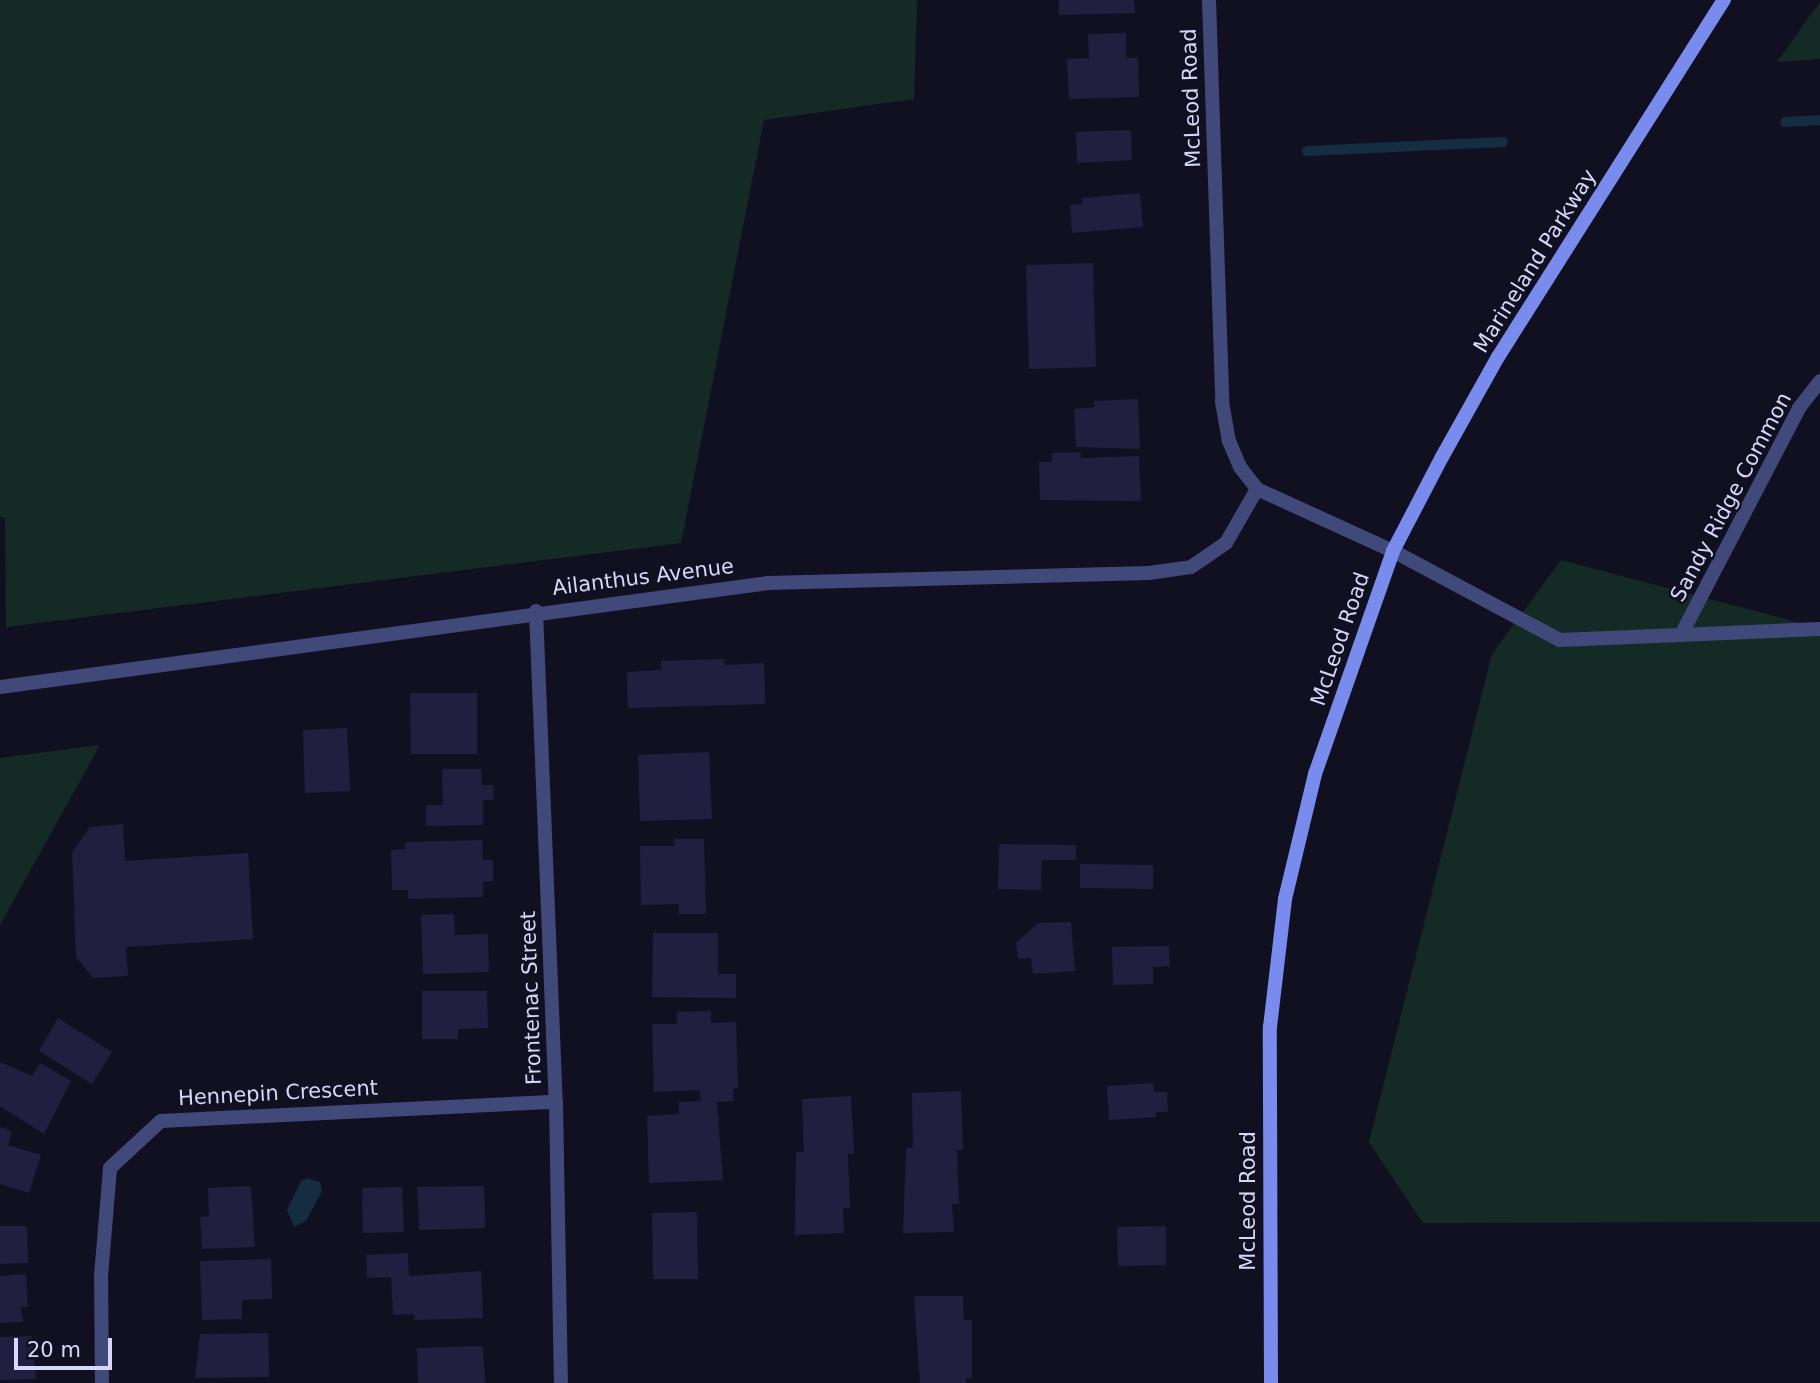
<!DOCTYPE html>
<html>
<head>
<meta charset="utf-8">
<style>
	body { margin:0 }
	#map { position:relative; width:1820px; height:1383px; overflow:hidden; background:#101021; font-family:"DejaVu Sans",sans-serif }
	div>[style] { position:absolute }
	.green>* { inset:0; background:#142a25 }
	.water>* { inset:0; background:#142d41 }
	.stream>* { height:10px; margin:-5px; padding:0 5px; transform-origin:5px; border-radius:5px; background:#142d41 }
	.building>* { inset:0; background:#201f3f }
	.minor>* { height:14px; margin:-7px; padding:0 7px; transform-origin:7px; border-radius:7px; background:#41497a }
	.secondary>* { height:14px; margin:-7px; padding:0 7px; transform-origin:7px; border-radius:7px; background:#798bed }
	span { translate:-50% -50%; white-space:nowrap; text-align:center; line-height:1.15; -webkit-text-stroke:5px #101021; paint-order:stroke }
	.street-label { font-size:21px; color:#d5d8fa }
	.scale { position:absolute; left:14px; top:1338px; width:98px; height:32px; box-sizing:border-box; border:4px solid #d5d8fa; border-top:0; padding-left:9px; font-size:21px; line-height:24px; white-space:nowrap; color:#d5d8fa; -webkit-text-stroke:5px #101021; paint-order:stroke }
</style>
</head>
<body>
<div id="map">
	<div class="green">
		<i style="clip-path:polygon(0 0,917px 0,914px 99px,764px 120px,681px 543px,6px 627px,5px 518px,0 517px)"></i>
		<i style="clip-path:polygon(1820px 2px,1820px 59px,1777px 62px)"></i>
		<i style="clip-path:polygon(1561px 560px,1820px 628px,1820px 1222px,1423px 1223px,1369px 1142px,1492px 654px)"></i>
		<i style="clip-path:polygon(100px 745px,0 925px,0 758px)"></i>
	</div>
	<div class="water">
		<i style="clip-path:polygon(307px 1178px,320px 1182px,322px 1191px,306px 1221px,294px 1227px,287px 1210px,301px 1181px)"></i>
	</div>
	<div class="stream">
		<i style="left:1785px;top:122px;width:35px;rotate:-3deg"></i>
		<i style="left:1307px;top:151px;width:196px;rotate:-2.6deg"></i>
	</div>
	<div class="building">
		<i style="clip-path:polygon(1059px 0,1134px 0,1135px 13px,1059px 15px)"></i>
		<i style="clip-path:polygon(1126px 33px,1126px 58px,1138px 58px,1139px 97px,1069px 99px,1067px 59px,1089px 58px,1088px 34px)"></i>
		<i style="clip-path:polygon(1131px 130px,1132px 160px,1077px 163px,1076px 132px)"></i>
		<i style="clip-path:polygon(1140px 193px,1143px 227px,1072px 233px,1070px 205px,1083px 204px,1082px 198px)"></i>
		<i style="clip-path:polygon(1093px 263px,1096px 367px,1029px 369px,1026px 265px)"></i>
		<i style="clip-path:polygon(1138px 399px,1140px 449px,1076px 447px,1074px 409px,1095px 407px,1094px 401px)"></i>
		<i style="clip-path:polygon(1081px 452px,1081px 458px,1139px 456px,1141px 501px,1040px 500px,1039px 462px,1052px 462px,1052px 453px)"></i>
		<i style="clip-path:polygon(724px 659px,725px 665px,764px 663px,765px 704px,628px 708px,627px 672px,661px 670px,661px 661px)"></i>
		<i style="clip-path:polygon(410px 693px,477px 693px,477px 754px,411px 754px)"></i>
		<i style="clip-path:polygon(347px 728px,350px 791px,305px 793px,303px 730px)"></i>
		<i style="clip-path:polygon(709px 752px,712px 819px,640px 821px,638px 755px)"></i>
		<i style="clip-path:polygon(442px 769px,481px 769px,482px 785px,493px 785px,494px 800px,483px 800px,483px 825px,426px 826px,426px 805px,443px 805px)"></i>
		<i style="clip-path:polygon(123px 824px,125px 861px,248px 853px,253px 939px,126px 947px,128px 976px,93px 978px,76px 957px,72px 852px,90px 827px)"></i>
		<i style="clip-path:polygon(674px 839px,704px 839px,706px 914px,679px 914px,679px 904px,641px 905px,640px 846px,675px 846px)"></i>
		<i style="clip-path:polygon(482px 840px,483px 860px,493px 860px,493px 881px,483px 882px,483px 897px,408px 899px,408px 890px,392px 890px,391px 850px,405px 849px,405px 842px)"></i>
		<i style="clip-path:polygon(999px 844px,1076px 845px,1076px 860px,1042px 860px,1041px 890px,998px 889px)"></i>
		<i style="clip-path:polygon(1080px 864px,1153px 865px,1153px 889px,1080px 888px)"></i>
		<i style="clip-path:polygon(454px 914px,455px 935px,488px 934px,489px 972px,423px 974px,421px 915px)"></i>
		<i style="clip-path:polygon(1071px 922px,1075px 971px,1033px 974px,1031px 958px,1018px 959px,1016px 943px,1038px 923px)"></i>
		<i style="clip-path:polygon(653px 933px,718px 933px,718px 974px,736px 974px,736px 998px,652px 997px)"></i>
		<i style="clip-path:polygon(1169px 946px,1170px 966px,1153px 967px,1153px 984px,1113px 985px,1112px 947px)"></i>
		<i style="clip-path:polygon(422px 991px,487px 991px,488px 1028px,458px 1029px,458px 1039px,422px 1039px)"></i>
		<i style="clip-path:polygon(711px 1011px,711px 1023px,736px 1022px,738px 1088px,733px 1089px,733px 1101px,717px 1102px,723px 1180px,649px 1183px,647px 1116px,679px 1114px,679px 1102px,701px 1101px,700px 1090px,654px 1092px,652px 1024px,677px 1024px,677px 1012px)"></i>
		<i style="clip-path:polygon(58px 1018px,112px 1052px,92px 1084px,39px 1051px)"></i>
		<i style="clip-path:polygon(0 1062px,32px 1076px,40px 1063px,71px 1081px,44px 1134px,0 1106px)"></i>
		<i style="clip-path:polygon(1153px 1083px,1154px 1092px,1167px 1092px,1168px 1112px,1156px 1112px,1156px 1117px,1109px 1120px,1107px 1086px)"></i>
		<i style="clip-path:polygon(961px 1091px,963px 1150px,957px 1150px,959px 1204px,952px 1204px,954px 1232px,903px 1233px,906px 1148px,913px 1148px,912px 1093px)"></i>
		<i style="clip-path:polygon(851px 1096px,854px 1154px,848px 1154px,850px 1208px,843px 1208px,844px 1233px,795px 1235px,796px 1152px,804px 1152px,802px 1099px)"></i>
		<i style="clip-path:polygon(0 1127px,12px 1131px,8px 1145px,41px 1155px,29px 1193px,0 1184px)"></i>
		<i style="clip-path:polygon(251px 1186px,255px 1247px,202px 1249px,200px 1217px,209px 1216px,208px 1188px)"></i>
		<i style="clip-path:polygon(484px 1186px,485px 1228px,419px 1230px,417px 1187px)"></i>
		<i style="clip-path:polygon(402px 1187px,404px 1232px,363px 1233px,362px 1188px)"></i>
		<i style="clip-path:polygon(697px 1212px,698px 1279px,653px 1279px,652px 1213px)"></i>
		<i style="clip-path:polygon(0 1226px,27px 1226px,28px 1263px,0 1264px)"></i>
		<i style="clip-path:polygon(1166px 1226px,1166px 1265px,1118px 1266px,1117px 1227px)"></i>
		<i style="clip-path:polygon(408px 1253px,409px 1276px,481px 1271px,483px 1318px,414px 1320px,414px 1314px,393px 1315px,391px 1277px,367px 1278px,366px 1255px)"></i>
		<i style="clip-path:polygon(271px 1259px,272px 1299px,242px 1300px,242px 1319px,202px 1320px,200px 1261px)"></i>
		<i style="clip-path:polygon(26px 1274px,28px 1307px,21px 1307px,23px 1322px,0 1323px,0 1276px)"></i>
		<i style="clip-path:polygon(914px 1296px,963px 1296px,964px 1320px,972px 1320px,972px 1378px,966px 1378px,966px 1383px,920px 1383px)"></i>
		<i style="clip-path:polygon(268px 1333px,269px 1377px,195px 1378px,200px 1334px)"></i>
		<i style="clip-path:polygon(32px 1336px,36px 1379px,0 1380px,0 1337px)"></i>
		<i style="clip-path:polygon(483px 1346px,485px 1383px,418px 1383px,417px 1348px)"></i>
	</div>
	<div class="minor">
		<i style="left:1209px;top:0;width:402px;rotate:88.1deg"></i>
		<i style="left:1222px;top:402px;width:40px;rotate:80deg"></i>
		<i style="left:1229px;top:441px;width:28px;rotate:67deg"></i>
		<i style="left:1240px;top:467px;width:28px;rotate:52deg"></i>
		<i style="left:1257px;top:489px;width:149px;rotate:24.5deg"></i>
		<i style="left:1393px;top:551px;width:189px;rotate:28.1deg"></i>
		<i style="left:1560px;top:640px;width:260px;rotate:-2.4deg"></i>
		<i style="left:536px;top:611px;width:491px;rotate:87.7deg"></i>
		<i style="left:556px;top:1102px;width:281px;rotate:89deg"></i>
		<i style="left:1681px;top:635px;width:256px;rotate:-62.5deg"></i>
		<i style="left:1799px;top:408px;width:34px;rotate:-52deg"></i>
		<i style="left:0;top:687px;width:775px;rotate:-7.71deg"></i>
		<i style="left:768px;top:583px;width:381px;rotate:-1.5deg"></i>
		<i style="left:1149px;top:573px;width:42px;rotate:-8.1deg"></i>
		<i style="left:1191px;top:567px;width:42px;rotate:-34.4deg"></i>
		<i style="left:1226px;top:543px;width:62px;rotate:-60.1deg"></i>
		<i style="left:102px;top:1383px;width:107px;rotate:-90.5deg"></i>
		<i style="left:101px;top:1276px;width:108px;rotate:-85.2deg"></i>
		<i style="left:110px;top:1168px;width:69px;rotate:-42.7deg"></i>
		<i style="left:161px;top:1121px;width:395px;rotate:-2.8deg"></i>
	</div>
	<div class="secondary">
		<i style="left:1271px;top:1383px;width:356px;rotate:-90.2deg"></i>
		<i style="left:1270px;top:1027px;width:129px;rotate:-83.3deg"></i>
		<i style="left:1285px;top:899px;width:129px;rotate:-76.5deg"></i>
		<i style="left:1315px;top:774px;width:236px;rotate:-70.7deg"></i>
		<i style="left:1393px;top:551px;width:106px;rotate:-62.5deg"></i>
		<i style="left:1442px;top:457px;width:115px;rotate:-60.8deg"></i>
		<i style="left:1498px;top:357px;width:423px;rotate:-57.7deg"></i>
	</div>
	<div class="street-label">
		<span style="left:1191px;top:98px;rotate:-92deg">McLeod Road</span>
		<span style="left:1535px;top:261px;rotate:-58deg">Marineland Parkway</span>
		<span style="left:1731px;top:497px;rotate:-62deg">Sandy Ridge Common</span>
		<span style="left:643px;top:577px;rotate:-7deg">Ailanthus Avenue</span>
		<span style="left:1340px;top:639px;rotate:-71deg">McLeod Road</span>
		<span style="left:531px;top:998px;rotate:-92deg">Frontenac Street</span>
		<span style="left:278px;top:1093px;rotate:-3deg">Hennepin Crescent</span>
		<span style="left:1248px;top:1201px;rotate:-90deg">McLeod Road</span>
	</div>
	<div class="scale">20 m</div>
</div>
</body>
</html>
